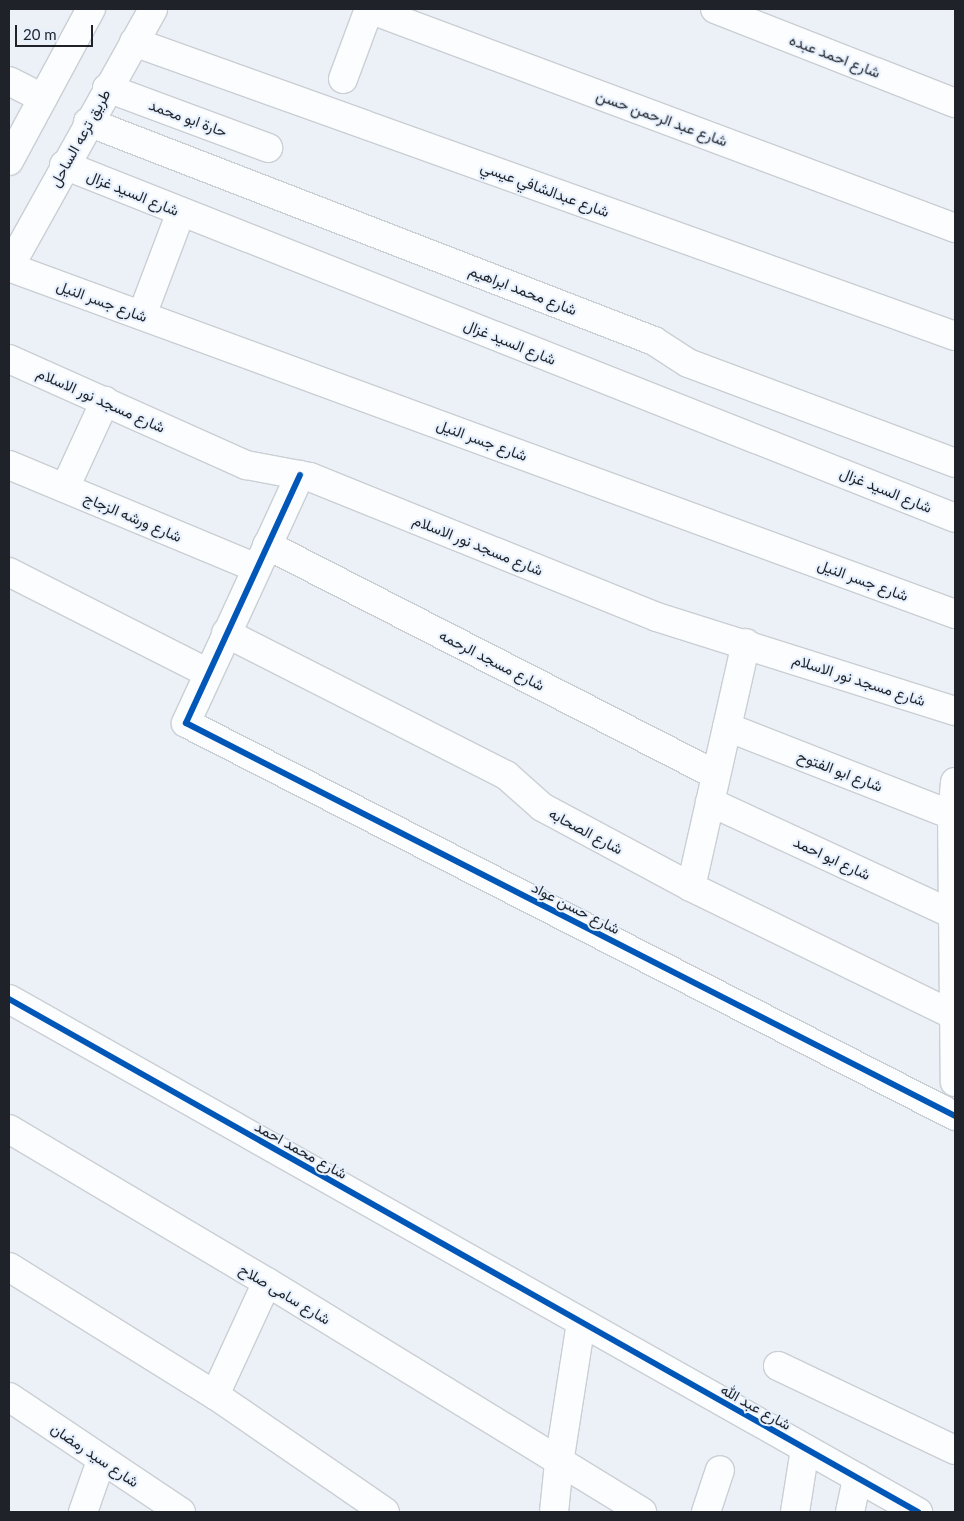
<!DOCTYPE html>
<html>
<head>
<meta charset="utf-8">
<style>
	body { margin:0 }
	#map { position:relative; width:964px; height:1521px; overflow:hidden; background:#ecf1f8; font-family:Lato,Vazirmatn,sans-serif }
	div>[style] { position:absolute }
	.roads { filter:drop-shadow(1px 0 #cacfd4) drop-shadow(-1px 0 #cacfd4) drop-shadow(0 1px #cacfd4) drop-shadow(0 -1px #cacfd4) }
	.street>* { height:28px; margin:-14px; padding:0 14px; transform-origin:14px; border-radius:14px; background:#fcfdfe }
	.cycleway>* { height:6px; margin:-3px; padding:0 3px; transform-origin:3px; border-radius:3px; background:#0057b8 }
	span { translate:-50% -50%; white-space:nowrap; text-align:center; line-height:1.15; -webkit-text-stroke:4px #e7f0fd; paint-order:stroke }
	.street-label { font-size:15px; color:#1f2329 }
	.frame { position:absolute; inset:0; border:10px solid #1f2329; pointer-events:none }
	.scale { position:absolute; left:15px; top:25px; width:78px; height:22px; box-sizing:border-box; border:2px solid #1f2329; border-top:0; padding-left:6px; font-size:15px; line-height:18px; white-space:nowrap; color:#1f2329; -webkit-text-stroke:4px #e7f0fd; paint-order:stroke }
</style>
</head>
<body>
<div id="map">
	<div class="roads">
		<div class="street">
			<i style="left:369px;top:9px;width:626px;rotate:20.49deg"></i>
			<i style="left:715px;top:9px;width:258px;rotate:21.4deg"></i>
			<i style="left:134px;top:42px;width:872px;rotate:19.7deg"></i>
			<i style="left:343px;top:79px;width:75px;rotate:-69.6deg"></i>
			<i style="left:9px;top:81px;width:38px;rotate:27deg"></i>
			<i style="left:107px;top:88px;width:172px;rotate:20.4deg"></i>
			<i style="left:88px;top:122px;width:607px;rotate:21.15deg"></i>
			<i style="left:654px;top:341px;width:40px;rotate:32.9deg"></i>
			<i style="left:688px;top:363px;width:285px;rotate:20.5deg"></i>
			<i style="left:9px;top:161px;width:173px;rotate:-61.7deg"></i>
			<i style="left:64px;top:165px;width:958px;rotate:21.61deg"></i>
			<i style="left:9px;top:267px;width:1008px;rotate:20.14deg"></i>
			<i style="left:9px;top:268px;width:296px;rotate:-60.9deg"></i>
			<i style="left:142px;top:315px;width:110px;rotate:-69.3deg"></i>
			<i style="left:9px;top:359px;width:260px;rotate:24.1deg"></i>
			<i style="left:246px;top:465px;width:65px;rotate:10.6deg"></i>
			<i style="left:310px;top:477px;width:374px;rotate:22deg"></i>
			<i style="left:657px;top:617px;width:312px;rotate:17.5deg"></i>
			<i style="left:9px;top:465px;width:268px;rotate:22.6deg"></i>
			<i style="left:300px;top:475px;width:273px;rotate:114.7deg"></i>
			<i style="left:186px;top:723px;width:864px;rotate:27.07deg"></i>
			<i style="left:65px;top:488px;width:96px;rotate:-65.3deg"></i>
			<i style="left:267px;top:545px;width:504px;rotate:27.12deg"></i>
			<i style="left:9px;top:572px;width:223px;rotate:26.9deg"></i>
			<i style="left:226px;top:633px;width:314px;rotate:26.9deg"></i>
			<i style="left:506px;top:775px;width:48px;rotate:41.6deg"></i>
			<i style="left:542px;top:807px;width:169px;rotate:28.2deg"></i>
			<i style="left:691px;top:887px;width:294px;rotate:26deg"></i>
			<i style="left:727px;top:727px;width:242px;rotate:21.4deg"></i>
			<i style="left:955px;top:782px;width:33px;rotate:95deg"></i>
			<i style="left:952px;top:815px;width:267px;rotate:89.4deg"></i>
			<i style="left:710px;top:802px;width:269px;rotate:24.8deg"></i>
			<i style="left:691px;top:887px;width:250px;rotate:-77.3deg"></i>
			<i style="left:9px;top:999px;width:1044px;rotate:29.44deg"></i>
			<i style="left:9px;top:1129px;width:300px;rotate:30.7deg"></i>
			<i style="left:267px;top:1282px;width:440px;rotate:31.5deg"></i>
			<i style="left:9px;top:1267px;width:243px;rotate:31.9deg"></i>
			<i style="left:215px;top:1395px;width:206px;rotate:34.5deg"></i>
			<i style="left:778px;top:1366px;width:196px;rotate:25.4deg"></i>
			<i style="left:215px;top:1395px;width:124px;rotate:-65.3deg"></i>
			<i style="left:9px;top:1397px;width:207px;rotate:33.8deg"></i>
			<i style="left:83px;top:1512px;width:54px;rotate:-70.6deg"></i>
			<i style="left:554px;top:1512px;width:49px;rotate:-84.2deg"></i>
			<i style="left:559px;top:1463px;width:142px;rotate:-81.1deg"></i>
			<i style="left:706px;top:1512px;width:44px;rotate:-71.6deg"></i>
			<i style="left:795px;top:1512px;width:64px;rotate:-81deg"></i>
			<i style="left:850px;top:1512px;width:35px;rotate:-78deg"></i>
		</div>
	</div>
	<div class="cycleway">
		<i style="left:300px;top:475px;width:273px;rotate:114.7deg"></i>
		<i style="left:186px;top:723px;width:864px;rotate:27.07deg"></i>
		<i style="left:9px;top:999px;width:1044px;rotate:29.44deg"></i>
	</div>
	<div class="street-label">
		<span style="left:835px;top:56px;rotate:21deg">شارع احمد عبده</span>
		<span style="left:188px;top:118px;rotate:20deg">حارة ابو محمد</span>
		<span style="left:662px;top:118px;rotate:20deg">شارع عبد الرحمن حسن</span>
		<span style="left:80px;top:138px;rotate:-61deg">طريق ترعه الساحل</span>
		<span style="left:545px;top:189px;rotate:20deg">شارع عبدالشافي عيسي</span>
		<span style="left:133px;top:193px;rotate:22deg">شارع السيد غزال</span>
		<span style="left:523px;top:290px;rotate:21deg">شارع محمد ابراهيم</span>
		<span style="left:102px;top:301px;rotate:20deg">شارع جسر النيل</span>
		<span style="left:510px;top:342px;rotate:22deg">شارع السيد غزال</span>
		<span style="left:101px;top:400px;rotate:24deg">شارع مسجد نور الاسلام</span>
		<span style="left:482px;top:440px;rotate:20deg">شارع جسر النيل</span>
		<span style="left:886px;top:490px;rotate:22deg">شارع السيد غزال</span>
		<span style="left:133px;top:517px;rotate:23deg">شارع ورشه الزجاج</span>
		<span style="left:478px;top:545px;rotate:22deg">شارع مسجد نور الاسلام</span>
		<span style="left:863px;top:580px;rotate:20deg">شارع جسر النيل</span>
		<span style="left:492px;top:660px;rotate:27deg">شارع مسجد الرحمه</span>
		<span style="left:859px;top:680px;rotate:18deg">شارع مسجد نور الاسلام</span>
		<span style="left:840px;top:771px;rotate:21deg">شارع ابو الفتوح</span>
		<span style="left:586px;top:831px;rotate:28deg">شارع الصحابه</span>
		<span style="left:832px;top:858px;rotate:25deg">شارع ابو احمد</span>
		<span style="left:576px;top:908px;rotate:27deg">شارع حسن عواد</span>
		<span style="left:301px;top:1150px;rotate:29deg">شارع محمد احمد</span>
		<span style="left:285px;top:1294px;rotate:31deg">شارع سامى صلاح</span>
		<span style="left:756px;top:1407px;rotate:29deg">شارع عبد الله</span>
		<span style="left:95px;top:1455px;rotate:34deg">شارع سيد رمضان</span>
	</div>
	<div class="frame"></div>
	<div class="scale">20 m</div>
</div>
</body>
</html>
